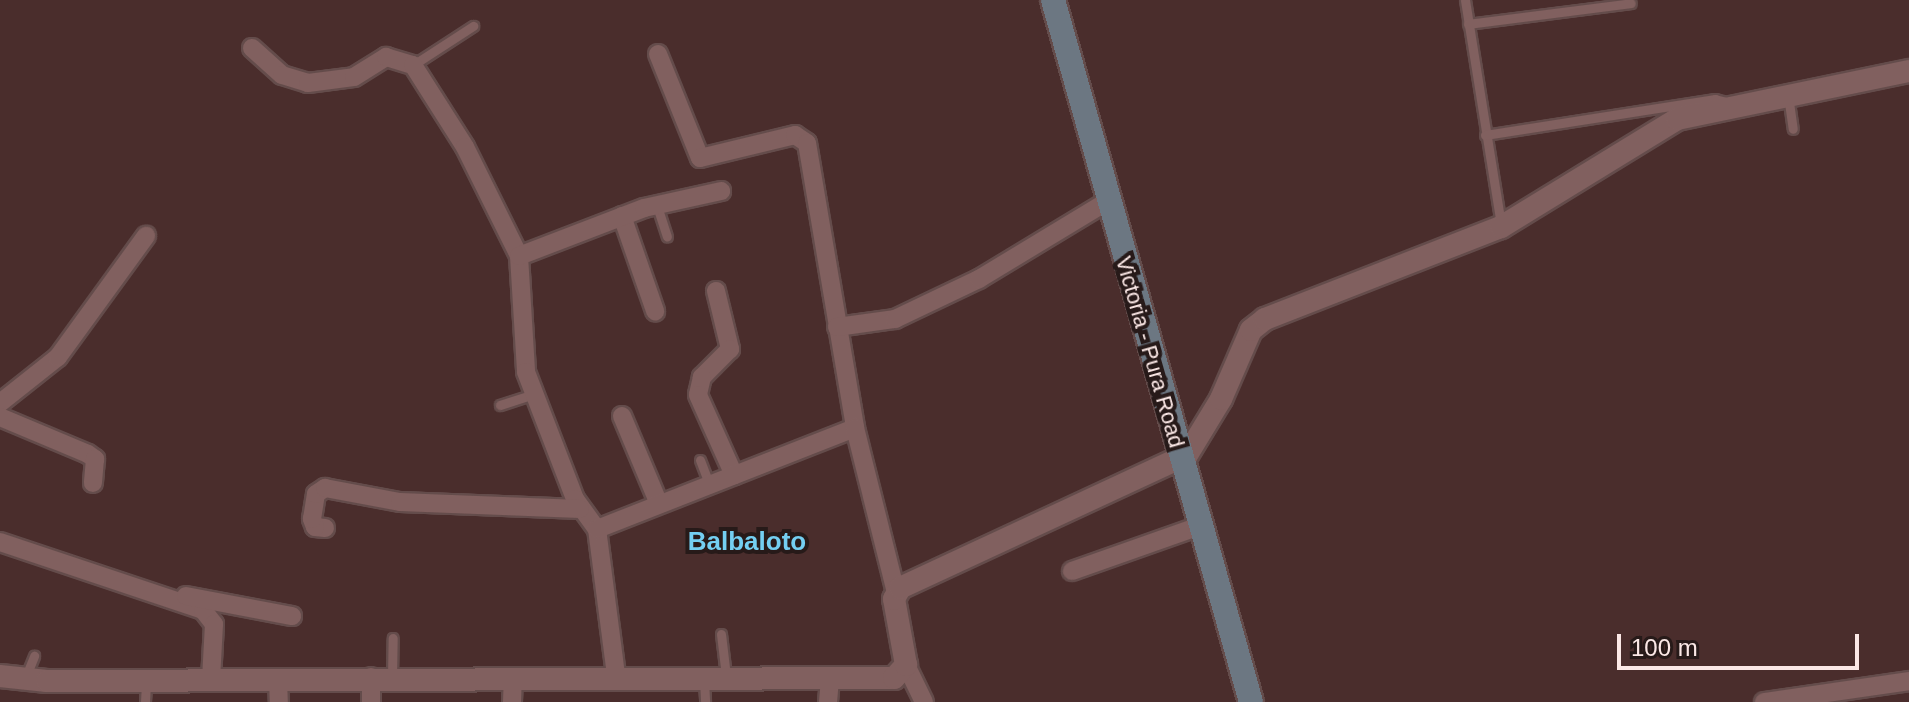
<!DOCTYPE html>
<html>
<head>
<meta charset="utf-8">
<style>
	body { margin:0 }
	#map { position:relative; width:1909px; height:702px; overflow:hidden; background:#4a2d2c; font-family:Helvetica,sans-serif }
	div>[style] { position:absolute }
	.roads { filter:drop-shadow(2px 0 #644c4b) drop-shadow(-2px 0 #644c4b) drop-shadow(0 2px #644c4b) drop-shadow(0 -2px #644c4b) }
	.service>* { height:9px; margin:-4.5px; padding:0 4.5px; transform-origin:4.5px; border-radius:4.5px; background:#81605f }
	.minor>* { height:18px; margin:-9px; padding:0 9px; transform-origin:9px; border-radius:9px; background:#81605f }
	.tertiary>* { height:22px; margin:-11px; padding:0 11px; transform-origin:11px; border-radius:11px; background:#81605f }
	.secondary>* { height:24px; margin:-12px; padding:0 12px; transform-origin:12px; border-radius:12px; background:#6c7782 }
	span { translate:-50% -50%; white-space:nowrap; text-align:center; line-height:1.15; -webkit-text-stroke:8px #271a19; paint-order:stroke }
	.street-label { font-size:22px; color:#fbe8e6 }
	.quarter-label { font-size:26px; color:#74cff2; font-weight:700 }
	.scale { position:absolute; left:1617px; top:634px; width:242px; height:36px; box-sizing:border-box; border:4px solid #fbe8e6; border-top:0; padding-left:10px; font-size:24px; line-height:28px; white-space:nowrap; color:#fbe8e6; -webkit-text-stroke:6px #271a19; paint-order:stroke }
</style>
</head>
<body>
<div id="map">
	<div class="roads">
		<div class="service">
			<i style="left:1465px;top:0;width:227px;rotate:80.9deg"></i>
			<i style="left:1468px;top:24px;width:164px;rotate:-7.3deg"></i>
			<i style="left:413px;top:65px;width:72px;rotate:-33deg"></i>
			<i style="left:1788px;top:95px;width:34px;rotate:82deg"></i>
			<i style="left:1485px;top:135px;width:233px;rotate:-8.9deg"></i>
			<i style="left:1715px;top:99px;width:11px;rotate:15deg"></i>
			<i style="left:657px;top:206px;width:32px;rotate:72deg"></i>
			<i style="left:500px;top:405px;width:36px;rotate:-18deg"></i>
			<i style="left:700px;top:460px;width:26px;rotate:69deg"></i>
			<i style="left:721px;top:634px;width:42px;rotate:83.2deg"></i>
			<i style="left:26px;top:676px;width:22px;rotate:-68deg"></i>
			<i style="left:392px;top:677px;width:39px;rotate:-89deg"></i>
			<i style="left:704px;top:680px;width:22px;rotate:87deg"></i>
			<i style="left:145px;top:702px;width:21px;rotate:-87deg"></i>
		</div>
		<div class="minor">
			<i style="left:252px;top:48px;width:40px;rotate:42deg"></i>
			<i style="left:282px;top:75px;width:27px;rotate:17deg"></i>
			<i style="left:308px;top:83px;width:46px;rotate:-7.4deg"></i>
			<i style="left:354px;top:77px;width:38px;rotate:-32deg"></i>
			<i style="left:386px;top:57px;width:28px;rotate:17deg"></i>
			<i style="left:413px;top:65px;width:97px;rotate:57.6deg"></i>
			<i style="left:465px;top:147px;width:122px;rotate:63.6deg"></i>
			<i style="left:519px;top:256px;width:116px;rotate:86.5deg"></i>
			<i style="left:526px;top:372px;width:136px;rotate:68.9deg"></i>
			<i style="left:575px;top:499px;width:37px;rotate:54deg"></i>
			<i style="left:658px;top:54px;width:112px;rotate:68deg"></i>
			<i style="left:700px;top:158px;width:98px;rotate:-13.6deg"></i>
			<i style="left:795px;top:135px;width:14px;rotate:34deg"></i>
			<i style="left:807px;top:143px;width:289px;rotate:80.4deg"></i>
			<i style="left:622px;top:216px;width:101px;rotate:70.8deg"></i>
			<i style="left:519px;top:256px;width:134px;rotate:-21deg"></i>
			<i style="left:644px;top:208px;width:79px;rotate:-12.4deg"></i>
			<i style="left:716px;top:291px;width:60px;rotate:76.4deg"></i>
			<i style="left:730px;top:349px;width:40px;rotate:135deg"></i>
			<i style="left:702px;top:377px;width:18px;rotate:103deg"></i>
			<i style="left:698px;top:395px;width:88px;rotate:65.8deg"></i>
			<i style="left:837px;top:327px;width:59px;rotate:-7.9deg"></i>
			<i style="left:895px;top:319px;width:93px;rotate:-25.5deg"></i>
			<i style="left:979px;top:279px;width:151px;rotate:-31.2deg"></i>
			<i style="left:0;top:403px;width:74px;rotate:-38.4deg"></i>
			<i style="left:58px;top:357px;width:150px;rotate:-54deg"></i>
			<i style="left:622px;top:416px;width:95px;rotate:67.2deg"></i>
			<i style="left:0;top:417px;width:95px;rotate:22.8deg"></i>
			<i style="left:88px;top:454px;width:9px;rotate:36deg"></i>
			<i style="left:95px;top:459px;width:24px;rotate:95deg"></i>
			<i style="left:325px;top:528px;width:10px;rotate:-174deg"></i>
			<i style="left:315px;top:527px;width:9px;rotate:-111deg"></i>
			<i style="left:312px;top:519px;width:25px;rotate:-81deg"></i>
			<i style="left:316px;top:494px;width:11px;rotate:-34deg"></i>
			<i style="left:325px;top:488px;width:76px;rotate:10.6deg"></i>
			<i style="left:400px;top:502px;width:180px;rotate:2.2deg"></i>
			<i style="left:0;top:542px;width:214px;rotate:18.5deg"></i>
			<i style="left:203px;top:610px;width:18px;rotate:52deg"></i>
			<i style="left:214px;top:624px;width:56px;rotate:93.1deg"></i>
			<i style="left:1072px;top:571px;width:136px;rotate:-19.4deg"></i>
			<i style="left:186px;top:596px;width:108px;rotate:10.7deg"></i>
			<i style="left:906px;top:665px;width:41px;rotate:64.1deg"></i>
			<i style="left:616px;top:675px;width:147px;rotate:-97.4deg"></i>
			<i style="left:597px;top:529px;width:277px;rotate:-21.4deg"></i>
			<i style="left:855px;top:428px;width:169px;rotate:76deg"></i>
			<i style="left:278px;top:679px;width:23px;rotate:88deg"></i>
			<i style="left:371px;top:702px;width:25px;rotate:-90deg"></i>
			<i style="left:512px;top:702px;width:25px;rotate:-88deg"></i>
			<i style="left:828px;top:702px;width:21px;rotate:-85deg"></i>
			<i style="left:1764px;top:702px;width:147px;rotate:-8.2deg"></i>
		</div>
		<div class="tertiary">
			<i style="left:0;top:676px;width:47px;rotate:6.1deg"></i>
			<i style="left:47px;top:681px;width:847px;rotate:-0.2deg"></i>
			<i style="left:894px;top:678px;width:18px;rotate:-47deg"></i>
			<i style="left:906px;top:665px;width:67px;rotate:-100.3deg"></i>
			<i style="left:894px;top:599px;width:13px;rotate:-61deg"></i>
			<i style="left:900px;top:588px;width:316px;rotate:-24.9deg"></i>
			<i style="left:1187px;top:455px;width:66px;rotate:-58.7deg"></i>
			<i style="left:1221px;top:399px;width:75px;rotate:-66.5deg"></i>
			<i style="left:1251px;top:330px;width:18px;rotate:-38deg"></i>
			<i style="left:1265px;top:319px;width:253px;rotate:-21.3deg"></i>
			<i style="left:1501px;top:227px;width:206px;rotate:-31.5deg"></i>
			<i style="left:1677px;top:119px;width:237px;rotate:-11.7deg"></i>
		</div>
		<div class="secondary">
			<i style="left:1053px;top:0;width:729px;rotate:74.25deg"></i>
		</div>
	</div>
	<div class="street-label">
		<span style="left:1150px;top:352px;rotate:74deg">Victoria - Pura Road</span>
	</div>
	<div class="quarter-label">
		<span style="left:747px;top:542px">Balbaloto</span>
	</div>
	<div class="scale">100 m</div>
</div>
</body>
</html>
